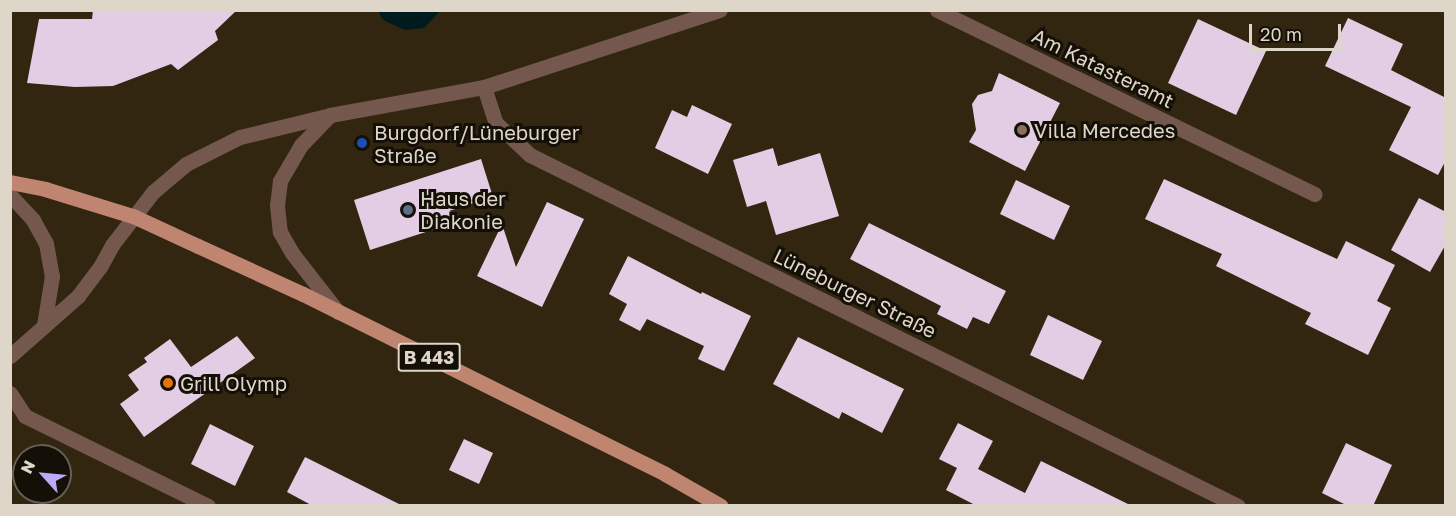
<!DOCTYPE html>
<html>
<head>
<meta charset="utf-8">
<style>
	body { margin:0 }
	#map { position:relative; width:1456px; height:516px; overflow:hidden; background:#322611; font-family:"Golos Text",sans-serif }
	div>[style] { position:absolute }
	.water>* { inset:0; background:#001b1d }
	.building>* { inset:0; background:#e3cde4 }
	.minor>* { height:15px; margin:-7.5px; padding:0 7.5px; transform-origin:7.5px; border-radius:7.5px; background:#74584e }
	.major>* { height:15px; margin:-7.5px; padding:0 7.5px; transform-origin:7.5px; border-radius:7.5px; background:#bf8571 }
	.dots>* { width:16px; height:16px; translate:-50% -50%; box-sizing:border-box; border:3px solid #151007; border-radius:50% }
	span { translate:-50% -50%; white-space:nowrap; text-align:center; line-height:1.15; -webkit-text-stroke:6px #151007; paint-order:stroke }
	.shield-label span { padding:2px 4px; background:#151007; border:2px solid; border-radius:4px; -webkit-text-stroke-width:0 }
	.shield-label { font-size:18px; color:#ded6c9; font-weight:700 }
	.street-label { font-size:20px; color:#ded6c9 }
	.poi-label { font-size:20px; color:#ded6c9 }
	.left { translate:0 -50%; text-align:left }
	.frame { position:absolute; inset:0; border:12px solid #ded6c9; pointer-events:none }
	.north { position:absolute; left:12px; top:444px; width:60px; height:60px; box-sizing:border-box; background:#151007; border:2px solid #655f55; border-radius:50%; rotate:297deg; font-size:16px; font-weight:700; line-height:24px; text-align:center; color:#ded6c9 }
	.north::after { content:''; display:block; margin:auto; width:21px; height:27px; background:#b9abf7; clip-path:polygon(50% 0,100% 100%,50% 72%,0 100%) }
	.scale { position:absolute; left:1249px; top:24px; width:92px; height:27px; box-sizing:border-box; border:3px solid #ded6c9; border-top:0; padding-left:8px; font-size:18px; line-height:21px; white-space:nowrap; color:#ded6c9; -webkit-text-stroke:4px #151007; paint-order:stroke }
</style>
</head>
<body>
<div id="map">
	<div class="water">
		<i style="clip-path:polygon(378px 11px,440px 11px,424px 28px,405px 30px,383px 20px)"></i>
	</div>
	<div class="building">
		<i style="clip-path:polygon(93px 10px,237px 10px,215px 31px,218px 40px,178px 70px,171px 64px,113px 86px,75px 87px,27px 83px,39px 19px,92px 19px)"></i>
		<i style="clip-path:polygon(1348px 18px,1403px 44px,1391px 70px,1446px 98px,1446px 160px,1438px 175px,1389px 150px,1411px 107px,1325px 66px)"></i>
		<i style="clip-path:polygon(1198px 19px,1266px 51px,1236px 115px,1168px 83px)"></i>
		<i style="clip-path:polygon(999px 73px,1060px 103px,1025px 171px,969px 142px,976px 130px,972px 104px,978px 95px,992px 91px)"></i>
		<i style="clip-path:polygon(692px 105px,732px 124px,708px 174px,655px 148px,672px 110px,687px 117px)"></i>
		<i style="clip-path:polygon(773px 148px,778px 166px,820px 153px,839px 216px,776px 235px,766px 201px,747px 207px,733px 160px)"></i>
		<i style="clip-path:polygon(481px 159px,493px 197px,449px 211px,466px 219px,370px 250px,354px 200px)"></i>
		<i style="clip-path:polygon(1164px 179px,1337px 259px,1346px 241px,1395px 265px,1377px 301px,1391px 308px,1368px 355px,1305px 324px,1311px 313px,1216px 266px,1222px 254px,1145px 219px)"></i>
		<i style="clip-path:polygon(1016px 180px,1070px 206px,1054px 240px,1000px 214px)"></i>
		<i style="clip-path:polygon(1419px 198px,1446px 212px,1446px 244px,1430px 272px,1391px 250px)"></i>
		<i style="clip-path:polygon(547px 202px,584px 219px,542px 307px,477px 276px,502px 224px,516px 267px)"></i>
		<i style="clip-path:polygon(869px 223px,1006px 291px,989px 324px,973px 317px,967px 329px,937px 314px,941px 306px,850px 259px)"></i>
		<i style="clip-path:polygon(628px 256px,701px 294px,702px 292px,751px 316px,724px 371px,698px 359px,704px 346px,647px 319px,640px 331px,619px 320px,627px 304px,609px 294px)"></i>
		<i style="clip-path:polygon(1048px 315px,1102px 341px,1083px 380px,1030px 355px)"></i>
		<i style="clip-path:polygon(237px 336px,255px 358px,144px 437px,120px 404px,139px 390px,128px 375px,147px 362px,144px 358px,170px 339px,191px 367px)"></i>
		<i style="clip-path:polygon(798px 337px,904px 389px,882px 433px,842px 412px,839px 419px,773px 384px)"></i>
		<i style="clip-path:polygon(958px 423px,993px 441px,978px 469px,1025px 493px,1041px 461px,1132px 506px,977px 506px,946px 490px,957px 468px,939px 459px)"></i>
		<i style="clip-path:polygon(210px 424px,254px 446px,235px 486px,191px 464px)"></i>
		<i style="clip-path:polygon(464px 439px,493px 453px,479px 484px,449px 470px)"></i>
		<i style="clip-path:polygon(1346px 443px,1392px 465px,1373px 506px,1348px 506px,1322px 493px)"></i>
		<i style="clip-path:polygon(305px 457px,403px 506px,313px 506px,287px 492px)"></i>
	</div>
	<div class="minor">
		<i style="left:937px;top:10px;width:420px;rotate:26deg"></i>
		<i style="left:484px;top:87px;width:38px;rotate:72deg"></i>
		<i style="left:496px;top:123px;width:47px;rotate:43.3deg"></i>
		<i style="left:530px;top:155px;width:790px;rotate:26.37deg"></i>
		<i style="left:330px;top:115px;width:42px;rotate:134deg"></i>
		<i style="left:301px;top:145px;width:42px;rotate:120.3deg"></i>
		<i style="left:280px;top:181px;width:24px;rotate:97deg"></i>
		<i style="left:277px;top:205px;width:27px;rotate:84deg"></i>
		<i style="left:280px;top:232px;width:24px;rotate:60deg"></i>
		<i style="left:292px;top:253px;width:75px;rotate:52.1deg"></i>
		<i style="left:10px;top:195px;width:34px;rotate:47deg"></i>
		<i style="left:33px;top:220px;width:26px;rotate:61deg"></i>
		<i style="left:46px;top:243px;width:34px;rotate:80deg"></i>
		<i style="left:52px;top:276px;width:50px;rotate:99.3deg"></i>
		<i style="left:10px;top:356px;width:91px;rotate:-41.4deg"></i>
		<i style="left:78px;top:296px;width:36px;rotate:-53deg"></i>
		<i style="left:100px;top:267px;width:25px;rotate:-61deg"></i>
		<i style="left:112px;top:245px;width:67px;rotate:-52.3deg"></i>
		<i style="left:153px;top:192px;width:43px;rotate:-40.3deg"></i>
		<i style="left:186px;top:164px;width:60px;rotate:-26.6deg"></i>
		<i style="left:240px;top:137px;width:93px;rotate:-13.7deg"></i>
		<i style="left:330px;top:115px;width:157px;rotate:-10.3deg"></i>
		<i style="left:484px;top:87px;width:248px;rotate:-18.1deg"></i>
		<i style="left:10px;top:393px;width:27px;rotate:57deg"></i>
		<i style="left:25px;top:416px;width:204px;rotate:26.2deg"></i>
	</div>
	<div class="major">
		<i style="left:10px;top:182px;width:36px;rotate:11deg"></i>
		<i style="left:45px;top:189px;width:92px;rotate:17.1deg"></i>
		<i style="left:133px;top:216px;width:72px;rotate:24.8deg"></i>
		<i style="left:198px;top:246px;width:115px;rotate:24.6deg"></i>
		<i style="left:303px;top:294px;width:404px;rotate:26.4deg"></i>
		<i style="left:665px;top:474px;width:64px;rotate:29.7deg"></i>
	</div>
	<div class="dots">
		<i style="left:1022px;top:130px;background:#8d6e63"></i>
		<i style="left:362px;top:143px;background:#1a4fb4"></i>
		<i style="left:408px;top:210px;background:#5c6f8a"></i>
		<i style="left:168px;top:383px;background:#e8710a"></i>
	</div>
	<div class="shield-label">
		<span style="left:429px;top:357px">B 443</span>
	</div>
	<div class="street-label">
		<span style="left:1103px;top:68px;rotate:26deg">Am Katasteramt</span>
		<span style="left:855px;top:293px;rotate:26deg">Lüneburger Straße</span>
	</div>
	<div class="poi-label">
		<span class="left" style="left:1034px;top:130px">Villa Mercedes</span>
		<span class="left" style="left:374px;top:144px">Burgdorf/Lüneburger<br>Straße</span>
		<span class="left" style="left:420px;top:210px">Haus der<br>Diakonie</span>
		<span class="left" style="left:180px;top:383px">Grill Olymp</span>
	</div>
	<div class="frame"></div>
	<div class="north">N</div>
	<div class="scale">20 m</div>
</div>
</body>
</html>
